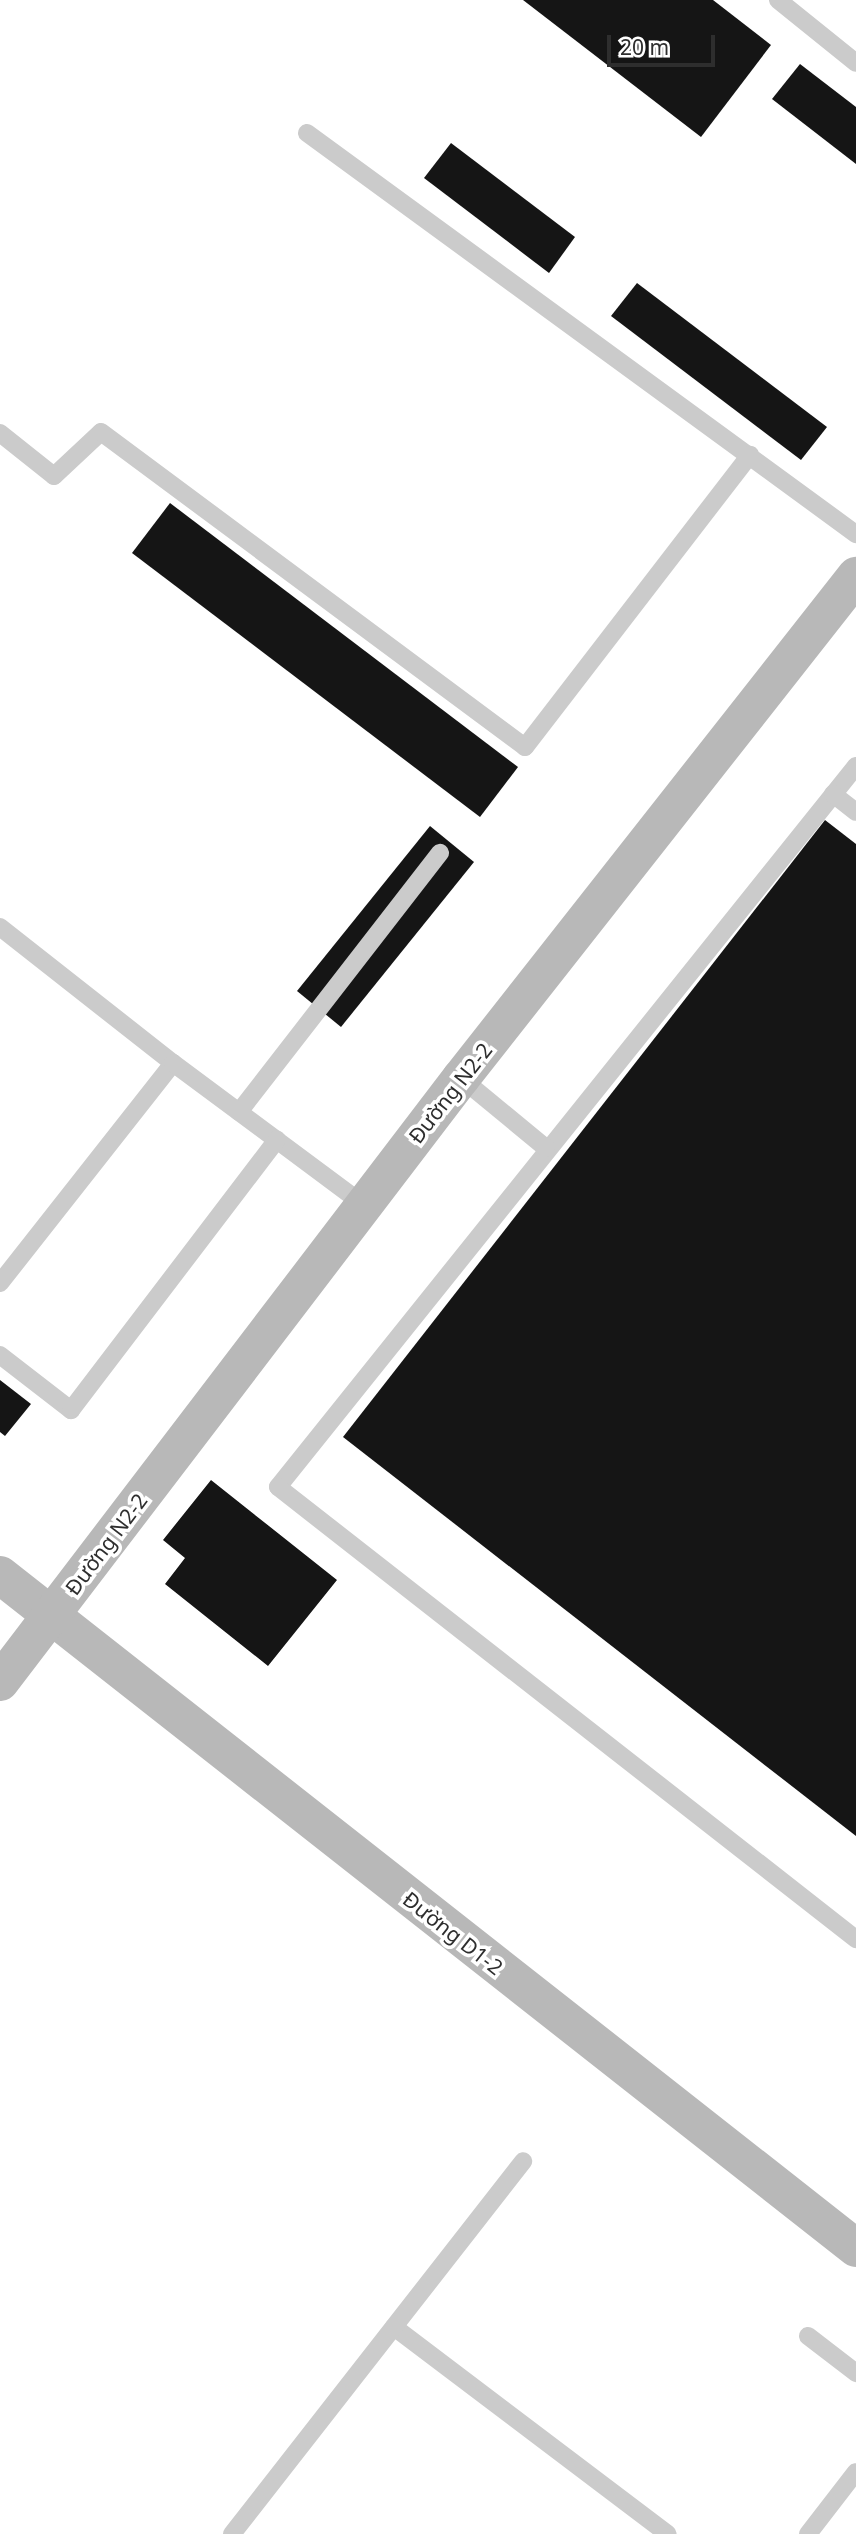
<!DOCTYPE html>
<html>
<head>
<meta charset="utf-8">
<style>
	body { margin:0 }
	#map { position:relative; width:856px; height:2534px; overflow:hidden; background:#fff; font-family:"Noto Sans",sans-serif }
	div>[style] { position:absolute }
	.building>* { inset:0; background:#151515 }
	.lane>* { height:18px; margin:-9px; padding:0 9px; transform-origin:9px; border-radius:9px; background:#cbcbcb }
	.secondary>* { height:38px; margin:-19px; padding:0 19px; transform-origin:19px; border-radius:19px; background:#b8b8b8 }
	span { translate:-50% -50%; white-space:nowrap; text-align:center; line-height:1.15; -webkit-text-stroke:7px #fff; paint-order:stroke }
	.street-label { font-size:21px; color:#2e2e2e }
	.scale { position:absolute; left:607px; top:35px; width:108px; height:32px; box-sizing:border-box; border:4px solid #2e2e2e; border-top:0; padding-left:9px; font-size:21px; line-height:24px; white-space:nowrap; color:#2e2e2e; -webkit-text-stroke:5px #fff; paint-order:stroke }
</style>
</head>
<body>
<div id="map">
	<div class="building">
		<i style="clip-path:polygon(523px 0,713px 0,771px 45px,701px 137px)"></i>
		<i style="clip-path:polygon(800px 64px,856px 107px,856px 164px,772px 99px)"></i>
		<i style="clip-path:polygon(451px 143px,575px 237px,549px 273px,424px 178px)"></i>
		<i style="clip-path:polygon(637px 283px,827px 427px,801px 460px,611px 316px)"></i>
		<i style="clip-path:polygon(170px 503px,518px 767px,480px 817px,132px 553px)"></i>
		<i style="clip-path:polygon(825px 820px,856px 844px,856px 1836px,343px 1437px)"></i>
		<i style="clip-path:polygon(430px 826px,474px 862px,341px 1027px,297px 991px)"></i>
		<i style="clip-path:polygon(0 1380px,31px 1404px,5px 1436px,0 1432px)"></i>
		<i style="clip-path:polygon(211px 1480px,337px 1580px,268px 1666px,165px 1584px,185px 1558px,163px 1540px)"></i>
	</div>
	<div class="lane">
		<i style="left:778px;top:0;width:100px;rotate:38.9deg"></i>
		<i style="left:307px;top:133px;width:680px;rotate:36.15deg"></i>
		<i style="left:0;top:433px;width:69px;rotate:38.5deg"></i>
		<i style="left:54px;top:476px;width:64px;rotate:-43.1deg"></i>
		<i style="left:101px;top:432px;width:528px;rotate:36.61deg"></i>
		<i style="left:525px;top:747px;width:369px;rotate:-52.4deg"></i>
		<i style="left:856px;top:766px;width:924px;rotate:128.72deg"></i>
		<i style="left:278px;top:1487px;width:734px;rotate:38.03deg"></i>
		<i style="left:833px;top:794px;width:29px;rotate:38deg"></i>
		<i style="left:0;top:927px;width:220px;rotate:38.2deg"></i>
		<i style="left:461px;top:1078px;width:110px;rotate:39.5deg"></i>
		<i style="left:239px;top:1112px;width:328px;rotate:-52.2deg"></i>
		<i style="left:0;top:1283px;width:280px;rotate:-51.8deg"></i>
		<i style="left:173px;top:1063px;width:238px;rotate:36.6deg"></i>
		<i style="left:0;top:1355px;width:90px;rotate:37.8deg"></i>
		<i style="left:71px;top:1410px;width:340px;rotate:-52.7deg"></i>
		<i style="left:394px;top:2327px;width:343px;rotate:37.1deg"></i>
		<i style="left:808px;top:2336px;width:61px;rotate:37.6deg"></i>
		<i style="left:232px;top:2534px;width:473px;rotate:-52deg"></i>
		<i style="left:808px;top:2534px;width:78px;rotate:-52.3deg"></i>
	</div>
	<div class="secondary">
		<i style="left:0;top:1575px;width:1089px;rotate:38.17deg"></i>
		<i style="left:0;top:1682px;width:760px;rotate:-52.65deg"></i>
		<i style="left:461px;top:1078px;width:639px;rotate:-51.8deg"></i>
	</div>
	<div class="street-label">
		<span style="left:450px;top:1093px;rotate:-52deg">Đường N2-2</span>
		<span style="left:106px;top:1544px;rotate:-53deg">Đường N2-2</span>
		<span style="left:453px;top:1933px;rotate:38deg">Đường D1-2</span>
	</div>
	<div class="scale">20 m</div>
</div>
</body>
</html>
